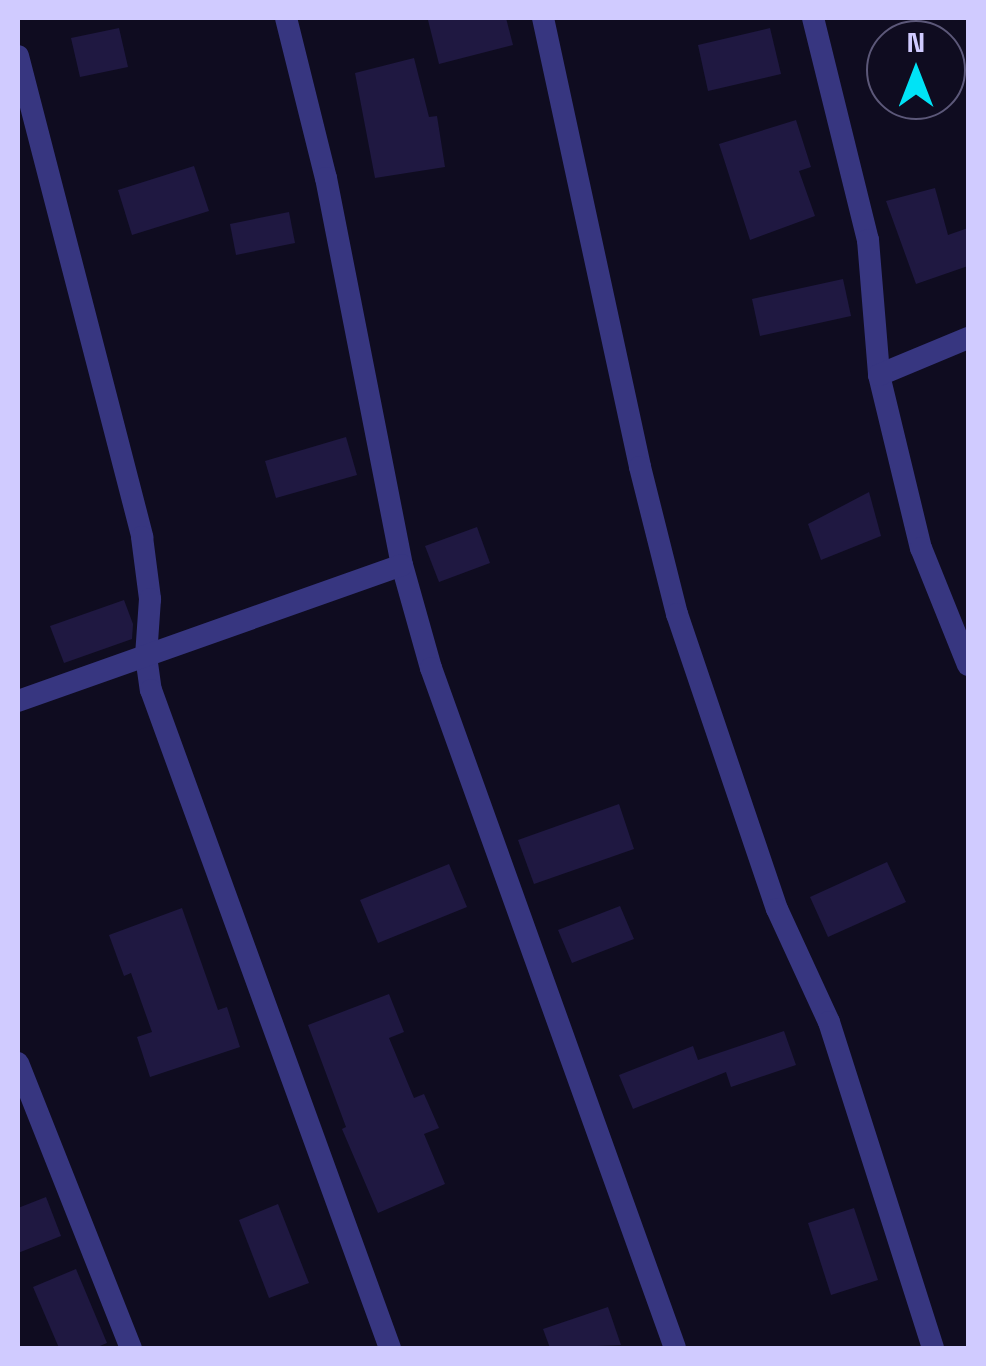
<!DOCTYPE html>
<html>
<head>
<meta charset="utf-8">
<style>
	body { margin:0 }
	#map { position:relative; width:986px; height:1366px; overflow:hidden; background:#0f0c20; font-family:"Space Grotesk",sans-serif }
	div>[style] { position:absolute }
	.building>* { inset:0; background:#1f1841 }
	.street>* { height:22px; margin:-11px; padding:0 11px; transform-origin:11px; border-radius:11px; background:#373680 }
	span { translate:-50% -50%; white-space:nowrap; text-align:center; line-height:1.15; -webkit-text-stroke:8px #0f0c20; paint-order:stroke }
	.frame { position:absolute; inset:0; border:20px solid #d0cbff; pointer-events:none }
	.north { position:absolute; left:866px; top:20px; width:100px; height:100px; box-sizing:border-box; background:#0f0c20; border:2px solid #5c5879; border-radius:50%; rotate:0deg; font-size:28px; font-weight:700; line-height:40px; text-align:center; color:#d0cbff }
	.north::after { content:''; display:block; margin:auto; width:35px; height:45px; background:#00e3f6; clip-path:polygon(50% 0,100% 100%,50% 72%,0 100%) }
</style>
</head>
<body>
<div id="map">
	<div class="building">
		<i style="clip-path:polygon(438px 18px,506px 18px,513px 45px,439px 64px,428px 20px)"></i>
		<i style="clip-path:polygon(119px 28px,128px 67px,80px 77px,71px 38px)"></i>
		<i style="clip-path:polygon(770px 28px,781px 74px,708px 91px,698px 45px)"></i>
		<i style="clip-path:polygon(414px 58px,429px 117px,437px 116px,445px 167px,375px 178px,355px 73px)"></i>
		<i style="clip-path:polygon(796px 120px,811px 167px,799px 171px,815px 216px,750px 240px,719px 144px)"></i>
		<i style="clip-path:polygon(194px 166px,209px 211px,132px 235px,118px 190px)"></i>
		<i style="clip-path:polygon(935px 188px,948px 235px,968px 228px,968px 266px,916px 284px,886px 201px)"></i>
		<i style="clip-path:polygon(289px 212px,295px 243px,236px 255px,230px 224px)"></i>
		<i style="clip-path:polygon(843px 279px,851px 316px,760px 336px,752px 299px)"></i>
		<i style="clip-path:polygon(346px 437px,357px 475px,276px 498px,265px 461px)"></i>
		<i style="clip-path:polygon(869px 492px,881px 536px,821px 560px,808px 524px)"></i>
		<i style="clip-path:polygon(477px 527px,490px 563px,439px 582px,425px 546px)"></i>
		<i style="clip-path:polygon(124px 600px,133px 624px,132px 639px,64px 663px,50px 626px)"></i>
		<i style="clip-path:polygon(619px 804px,634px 849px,534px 884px,518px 840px)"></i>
		<i style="clip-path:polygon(887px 862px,906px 902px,828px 937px,810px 897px)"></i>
		<i style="clip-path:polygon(449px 864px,467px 907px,378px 943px,360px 900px)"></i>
		<i style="clip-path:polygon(620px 906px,634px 939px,572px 963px,558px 930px)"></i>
		<i style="clip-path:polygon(182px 908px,218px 1010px,227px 1007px,240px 1047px,150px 1077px,137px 1037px,152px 1032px,131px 973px,124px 976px,109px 935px)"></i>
		<i style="clip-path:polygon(389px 994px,404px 1032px,389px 1038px,414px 1098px,424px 1094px,439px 1128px,424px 1134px,445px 1184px,378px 1213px,342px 1129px,346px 1127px,308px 1025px)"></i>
		<i style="clip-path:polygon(784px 1031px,796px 1065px,731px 1087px,726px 1072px,633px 1109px,619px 1075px,693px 1046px,698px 1060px)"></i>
		<i style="clip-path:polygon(46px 1197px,61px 1236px,18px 1253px,18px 1208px)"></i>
		<i style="clip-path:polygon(278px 1204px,309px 1283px,269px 1298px,239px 1220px)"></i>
		<i style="clip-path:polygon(854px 1208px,878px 1280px,831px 1295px,808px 1223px)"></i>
		<i style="clip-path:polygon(76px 1269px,107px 1343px,95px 1348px,59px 1348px,33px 1287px)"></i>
		<i style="clip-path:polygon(608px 1307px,621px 1345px,550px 1348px,543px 1329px)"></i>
	</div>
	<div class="street">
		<i style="left:286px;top:18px;width:165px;rotate:76deg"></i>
		<i style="left:326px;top:178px;width:394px;rotate:78.9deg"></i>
		<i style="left:402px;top:565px;width:107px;rotate:74.3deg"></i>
		<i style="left:431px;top:668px;width:722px;rotate:70.26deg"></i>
		<i style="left:543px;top:18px;width:459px;rotate:77.8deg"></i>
		<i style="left:640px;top:467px;width:152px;rotate:75.9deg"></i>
		<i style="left:677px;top:614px;width:311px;rotate:71.3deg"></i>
		<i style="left:777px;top:909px;width:124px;rotate:65.3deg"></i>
		<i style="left:829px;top:1022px;width:342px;rotate:72.3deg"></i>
		<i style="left:813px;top:18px;width:229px;rotate:76.1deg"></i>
		<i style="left:868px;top:240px;width:135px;rotate:85.3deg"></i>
		<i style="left:879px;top:375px;width:178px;rotate:76.4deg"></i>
		<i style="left:921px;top:548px;width:126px;rotate:68.1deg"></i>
		<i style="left:18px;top:56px;width:497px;rotate:75.5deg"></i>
		<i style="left:142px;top:537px;width:63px;rotate:82.6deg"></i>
		<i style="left:150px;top:599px;width:57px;rotate:94deg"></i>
		<i style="left:146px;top:656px;width:34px;rotate:82deg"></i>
		<i style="left:151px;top:690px;width:700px;rotate:70.04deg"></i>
		<i style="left:879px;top:375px;width:96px;rotate:-22.6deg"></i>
		<i style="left:18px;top:701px;width:407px;rotate:-19.5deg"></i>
		<i style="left:18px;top:1063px;width:307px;rotate:68.4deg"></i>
	</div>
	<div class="frame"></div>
	<div class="north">N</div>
</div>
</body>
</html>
